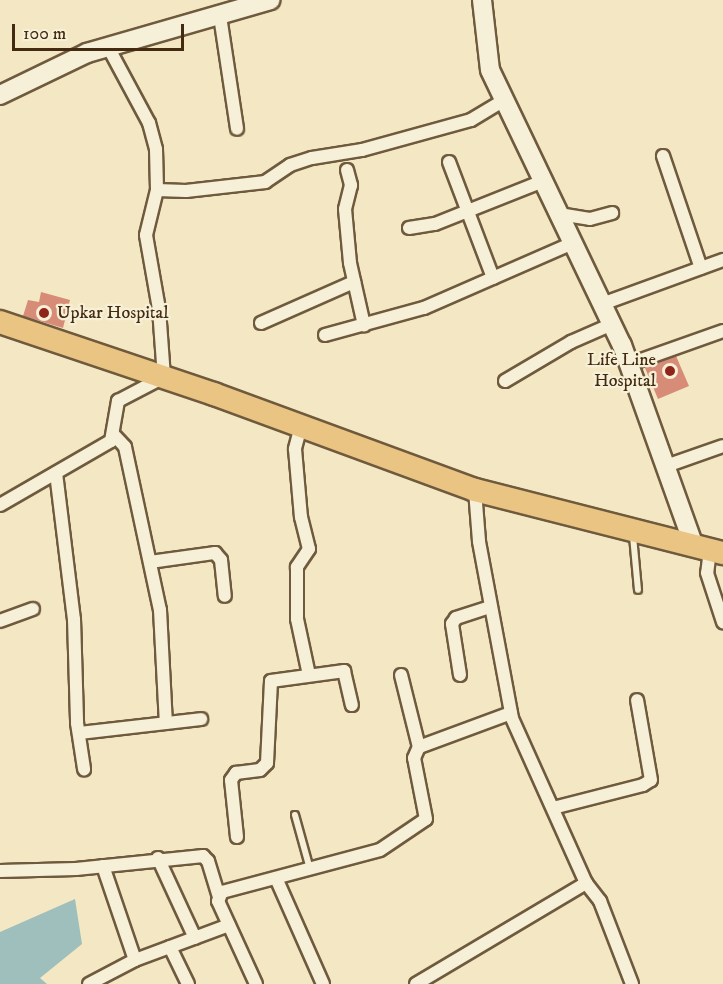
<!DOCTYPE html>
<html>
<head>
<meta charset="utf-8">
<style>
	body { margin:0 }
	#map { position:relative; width:723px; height:984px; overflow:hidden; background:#f3e8c3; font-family:"IM FELL DW Pica",serif }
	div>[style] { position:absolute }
	.water>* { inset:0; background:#9ebfbc }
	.building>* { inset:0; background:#d78c78 }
	.roads { filter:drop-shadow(2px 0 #6f5a3d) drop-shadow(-2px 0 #6f5a3d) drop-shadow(0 2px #6f5a3d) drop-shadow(0 -2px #6f5a3d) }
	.lane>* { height:6px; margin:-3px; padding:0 3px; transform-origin:3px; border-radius:3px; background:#f7f0d8 }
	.street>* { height:12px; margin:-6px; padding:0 6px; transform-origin:6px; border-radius:6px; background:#f7f0d8 }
	.secondary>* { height:18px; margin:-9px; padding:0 9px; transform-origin:9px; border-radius:9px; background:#f7f0d8 }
	.highway>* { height:22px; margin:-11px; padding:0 11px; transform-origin:11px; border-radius:11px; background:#eac482 }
	.dots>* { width:16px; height:16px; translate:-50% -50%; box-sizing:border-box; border:3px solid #f7f0d8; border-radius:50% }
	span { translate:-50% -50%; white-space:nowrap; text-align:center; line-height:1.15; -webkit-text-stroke:4.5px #f7f0d8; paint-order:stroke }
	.poi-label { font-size:18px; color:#432a10 }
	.left { translate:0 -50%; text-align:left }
	.right { translate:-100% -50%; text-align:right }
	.scale { position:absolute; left:12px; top:24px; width:172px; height:27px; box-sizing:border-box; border:3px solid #432a10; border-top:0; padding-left:8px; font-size:18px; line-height:21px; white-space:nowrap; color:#432a10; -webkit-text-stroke:4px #f7f0d8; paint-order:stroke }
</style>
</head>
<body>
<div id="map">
	<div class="water">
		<i style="clip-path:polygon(75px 899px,82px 944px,40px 978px,47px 984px,0 984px,0 932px)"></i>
	</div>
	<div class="building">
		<i style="clip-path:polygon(41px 292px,70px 300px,63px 328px,23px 316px,28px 300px,39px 302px)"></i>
		<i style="clip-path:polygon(676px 356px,689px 386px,658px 399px,645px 368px)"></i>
	</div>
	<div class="roads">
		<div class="lane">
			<i style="left:633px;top:536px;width:54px;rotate:84.7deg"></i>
			<i style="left:295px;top:815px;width:56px;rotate:74.5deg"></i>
		</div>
		<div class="street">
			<i style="left:220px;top:16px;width:114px;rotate:81.4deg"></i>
			<i style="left:663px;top:156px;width:118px;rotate:71.3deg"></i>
			<i style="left:449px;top:162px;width:124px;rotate:69.2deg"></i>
			<i style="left:347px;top:170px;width:16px;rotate:75deg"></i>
			<i style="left:351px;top:185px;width:25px;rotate:104deg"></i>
			<i style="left:345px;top:209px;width:54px;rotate:84.7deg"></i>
			<i style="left:350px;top:263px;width:64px;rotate:77.3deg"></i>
			<i style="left:157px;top:190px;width:29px;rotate:2deg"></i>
			<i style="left:186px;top:191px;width:80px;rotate:-6.5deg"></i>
			<i style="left:265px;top:182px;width:30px;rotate:-34deg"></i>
			<i style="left:290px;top:165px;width:23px;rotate:-18deg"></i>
			<i style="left:312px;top:158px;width:51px;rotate:-9.1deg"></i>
			<i style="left:362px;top:150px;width:113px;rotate:-15.4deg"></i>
			<i style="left:471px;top:120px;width:39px;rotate:-31deg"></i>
			<i style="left:559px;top:214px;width:31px;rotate:9deg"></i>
			<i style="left:590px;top:219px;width:23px;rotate:-15deg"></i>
			<i style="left:409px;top:228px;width:26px;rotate:-9deg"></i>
			<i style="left:435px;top:224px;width:116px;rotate:-21.7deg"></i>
			<i style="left:602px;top:304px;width:129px;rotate:-20deg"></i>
			<i style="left:261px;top:323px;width:102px;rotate:-23.8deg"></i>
			<i style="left:325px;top:335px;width:103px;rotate:-15.3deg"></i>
			<i style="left:424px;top:308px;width:163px;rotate:-23.6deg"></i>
			<i style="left:630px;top:364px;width:99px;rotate:-19.5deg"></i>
			<i style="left:505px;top:381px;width:77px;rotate:-30.6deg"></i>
			<i style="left:571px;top:342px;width:45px;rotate:-23.7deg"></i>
			<i style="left:301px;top:426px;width:24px;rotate:105deg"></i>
			<i style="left:295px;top:449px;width:68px;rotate:85deg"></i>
			<i style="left:301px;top:517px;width:33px;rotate:76deg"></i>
			<i style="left:309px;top:549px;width:22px;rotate:124deg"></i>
			<i style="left:297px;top:567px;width:52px;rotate:90deg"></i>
			<i style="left:297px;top:619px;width:57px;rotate:77.9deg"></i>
			<i style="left:114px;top:435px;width:16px;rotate:47deg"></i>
			<i style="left:125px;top:447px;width:167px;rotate:77.9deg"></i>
			<i style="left:160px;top:610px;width:113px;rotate:87deg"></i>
			<i style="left:666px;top:466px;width:60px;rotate:-19.3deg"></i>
			<i style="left:56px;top:473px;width:147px;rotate:83deg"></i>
			<i style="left:74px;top:619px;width:104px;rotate:88.3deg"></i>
			<i style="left:77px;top:723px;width:47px;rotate:81.3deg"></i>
			<i style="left:0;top:505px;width:128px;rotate:-30deg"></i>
			<i style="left:111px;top:441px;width:41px;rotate:-80.1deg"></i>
			<i style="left:118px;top:401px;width:52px;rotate:-27.6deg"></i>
			<i style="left:164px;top:377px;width:68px;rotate:-94.2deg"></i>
			<i style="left:159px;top:309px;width:75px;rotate:-100deg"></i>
			<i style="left:146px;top:235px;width:46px;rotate:-76.3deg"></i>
			<i style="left:157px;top:190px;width:41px;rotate:-91.4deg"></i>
			<i style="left:156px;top:149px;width:27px;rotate:-105deg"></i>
			<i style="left:149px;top:123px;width:86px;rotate:-118.3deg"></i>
			<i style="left:710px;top:550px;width:23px;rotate:97deg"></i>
			<i style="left:707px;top:573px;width:52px;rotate:71.9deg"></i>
			<i style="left:150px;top:562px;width:66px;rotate:-7.9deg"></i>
			<i style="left:215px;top:553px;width:9px;rotate:49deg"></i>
			<i style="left:221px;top:560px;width:36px;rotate:84deg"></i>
			<i style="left:0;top:621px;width:35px;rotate:-20deg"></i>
			<i style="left:401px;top:675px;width:74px;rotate:76deg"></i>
			<i style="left:460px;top:675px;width:52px;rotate:-98.9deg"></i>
			<i style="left:452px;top:624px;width:7px;rotate:-56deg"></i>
			<i style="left:456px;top:618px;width:36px;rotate:-18deg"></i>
			<i style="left:79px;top:733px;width:123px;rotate:-6.5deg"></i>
			<i style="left:553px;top:808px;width:93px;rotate:-14.3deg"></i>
			<i style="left:643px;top:785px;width:9px;rotate:-32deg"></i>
			<i style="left:651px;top:780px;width:81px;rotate:-99.9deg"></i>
			<i style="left:237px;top:837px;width:57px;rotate:-96deg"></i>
			<i style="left:231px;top:780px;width:9px;rotate:-54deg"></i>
			<i style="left:236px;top:773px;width:24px;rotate:-7deg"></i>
			<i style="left:260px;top:770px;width:10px;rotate:-45deg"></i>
			<i style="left:267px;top:763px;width:82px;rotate:-87.2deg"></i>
			<i style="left:271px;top:681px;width:74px;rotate:-7.8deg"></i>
			<i style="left:344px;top:671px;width:35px;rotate:77deg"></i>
			<i style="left:158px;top:858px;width:88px;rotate:65.2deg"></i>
			<i style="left:103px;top:866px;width:99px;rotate:71.2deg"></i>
			<i style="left:0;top:871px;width:76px;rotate:-1.5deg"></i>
			<i style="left:76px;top:869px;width:128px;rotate:-5.8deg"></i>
			<i style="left:203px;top:856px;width:7px;rotate:45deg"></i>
			<i style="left:208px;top:861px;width:37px;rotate:73deg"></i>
			<i style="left:276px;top:878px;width:116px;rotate:66.1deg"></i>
			<i style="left:586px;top:883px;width:23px;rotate:52deg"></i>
			<i style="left:600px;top:901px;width:89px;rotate:68.9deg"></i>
			<i style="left:170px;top:947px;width:41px;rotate:64.1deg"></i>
			<i style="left:89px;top:984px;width:52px;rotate:-27.6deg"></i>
			<i style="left:135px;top:960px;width:100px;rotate:-20.4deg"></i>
			<i style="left:256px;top:984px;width:91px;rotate:-114.6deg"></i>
			<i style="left:218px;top:901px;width:10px;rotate:-66deg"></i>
			<i style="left:222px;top:892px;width:163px;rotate:-14.9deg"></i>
			<i style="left:380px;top:850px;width:55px;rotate:-34deg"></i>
			<i style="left:426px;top:819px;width:62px;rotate:-101.1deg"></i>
			<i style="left:414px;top:758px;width:12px;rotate:-66deg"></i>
			<i style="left:419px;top:747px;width:98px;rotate:-20.3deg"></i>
			<i style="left:416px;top:984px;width:198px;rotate:-30.7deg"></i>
			<i style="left:586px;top:883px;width:181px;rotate:-114.2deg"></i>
			<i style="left:512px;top:718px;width:180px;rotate:-100.6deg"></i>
			<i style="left:479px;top:541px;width:51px;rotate:-94.5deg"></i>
		</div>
		<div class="secondary">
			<i style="left:482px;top:0;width:70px;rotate:83.5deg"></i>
			<i style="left:490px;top:70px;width:305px;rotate:64.4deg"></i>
			<i style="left:622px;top:345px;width:214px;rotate:70.3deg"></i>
			<i style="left:0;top:95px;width:97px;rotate:-25.8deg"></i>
			<i style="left:87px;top:53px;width:191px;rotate:-16.1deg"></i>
		</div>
		<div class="highway">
			<i style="left:0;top:322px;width:226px;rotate:18.6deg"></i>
			<i style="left:214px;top:394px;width:278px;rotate:20.2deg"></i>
			<i style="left:475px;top:490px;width:256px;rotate:14.3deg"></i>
		</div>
	</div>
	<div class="dots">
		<i style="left:44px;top:313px;background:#8f2418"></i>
		<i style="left:670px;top:371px;background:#8f2418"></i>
	</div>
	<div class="poi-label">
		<span class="left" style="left:57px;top:313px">Upkar Hospital</span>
		<span class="right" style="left:656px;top:371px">Life Line<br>Hospital</span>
	</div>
	<div class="scale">100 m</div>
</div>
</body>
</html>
